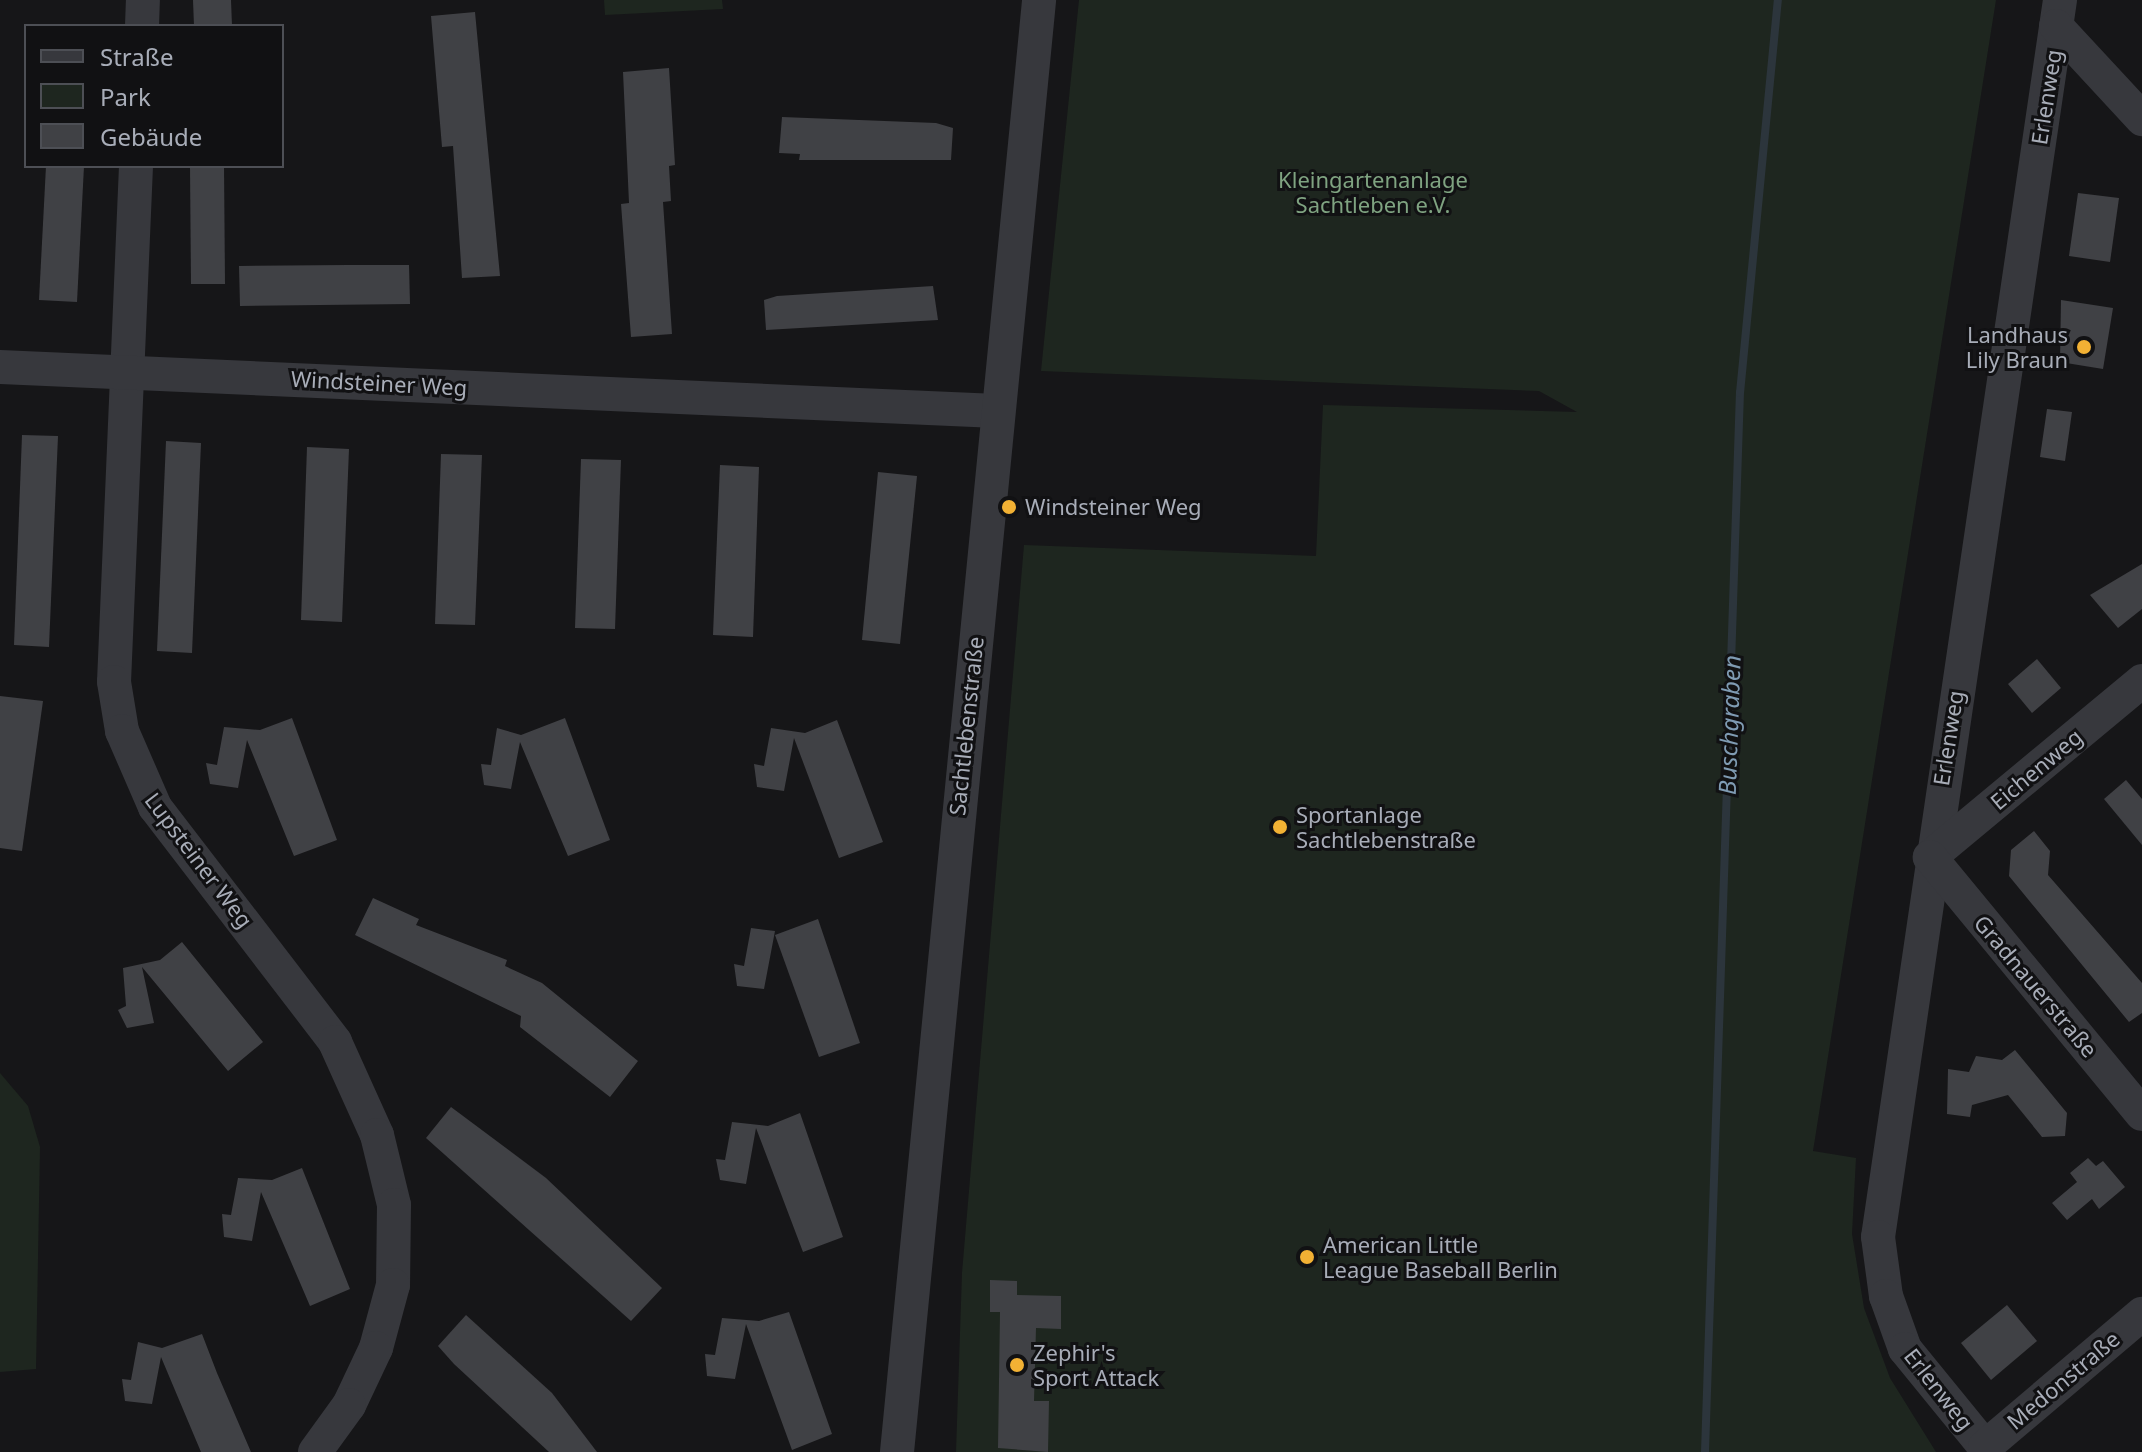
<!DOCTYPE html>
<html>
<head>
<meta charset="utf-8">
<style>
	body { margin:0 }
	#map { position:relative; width:2142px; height:1452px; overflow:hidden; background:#161618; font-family:"Noto Sans",sans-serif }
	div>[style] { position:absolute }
	.green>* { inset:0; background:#1e261f }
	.stream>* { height:8px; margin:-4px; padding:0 4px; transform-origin:4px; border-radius:4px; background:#2c353c }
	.building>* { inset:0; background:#404145 }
	.minor>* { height:34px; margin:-17px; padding:0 17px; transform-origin:17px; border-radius:17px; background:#37383d }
	.dots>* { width:22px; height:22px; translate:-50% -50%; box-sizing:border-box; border:4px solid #111113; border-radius:50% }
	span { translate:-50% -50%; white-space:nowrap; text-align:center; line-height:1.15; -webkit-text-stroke:6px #111113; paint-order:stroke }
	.street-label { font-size:22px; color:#a8adb8 }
	.park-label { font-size:22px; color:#7fa381 }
	.poi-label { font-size:22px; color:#a8adb8 }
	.right { translate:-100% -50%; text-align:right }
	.left { translate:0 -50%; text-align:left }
	.water-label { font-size:24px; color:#7f9bb3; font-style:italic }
	.legend { position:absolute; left:24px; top:24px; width:260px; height:144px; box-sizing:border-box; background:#111113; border:2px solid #4d4f55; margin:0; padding:10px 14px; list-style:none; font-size:24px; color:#a8adb8 }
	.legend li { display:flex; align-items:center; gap:16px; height:40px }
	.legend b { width:40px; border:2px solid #4d4f55 }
</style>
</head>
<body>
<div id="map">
	<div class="green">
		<i style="clip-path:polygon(604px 0,722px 0,723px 9px,605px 15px)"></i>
		<i style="clip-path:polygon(1079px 0,1996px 0,1813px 1151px,1856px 1158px,1852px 1234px,1864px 1308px,1890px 1378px,1936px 1452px,956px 1452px,962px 1273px,1024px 545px,1316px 556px,1323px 405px,1577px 412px,1539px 391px,1041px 371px)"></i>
		<i style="clip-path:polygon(0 1073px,28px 1106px,40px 1147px,36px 1369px,0 1372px)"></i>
	</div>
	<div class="stream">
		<i style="left:1705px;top:1452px;width:1060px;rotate:-88.11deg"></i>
		<i style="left:1740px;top:393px;width:395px;rotate:-84.5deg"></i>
	</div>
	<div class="building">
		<i style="clip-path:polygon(193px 0,231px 0,232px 26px,194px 26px)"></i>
		<i style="clip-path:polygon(475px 12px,500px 276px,462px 278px,453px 146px,442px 147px,431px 16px)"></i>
		<i style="clip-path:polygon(669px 68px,675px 165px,669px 166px,671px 201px,663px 202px,672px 334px,631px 337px,621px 204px,629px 203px,623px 72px)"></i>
		<i style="clip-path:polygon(782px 117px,936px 123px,953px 128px,951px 160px,799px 160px,800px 154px,779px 153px)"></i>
		<i style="clip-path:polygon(46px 166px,84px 166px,77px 302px,39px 300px)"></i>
		<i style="clip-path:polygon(190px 166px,224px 166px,225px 284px,191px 284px)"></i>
		<i style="clip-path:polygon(2078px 193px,2119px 198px,2110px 262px,2069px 256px)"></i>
		<i style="clip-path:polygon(348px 265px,409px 265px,410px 304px,240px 306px,239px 266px)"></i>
		<i style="clip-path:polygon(933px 286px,938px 320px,766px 330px,764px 300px,777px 296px)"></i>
		<i style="clip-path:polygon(2061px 300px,2113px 308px,2103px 369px,2060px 362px)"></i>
		<i style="clip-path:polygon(2047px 409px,2072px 412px,2065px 461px,2040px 457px)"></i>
		<i style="clip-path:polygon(22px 435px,58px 436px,49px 647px,14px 645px)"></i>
		<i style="clip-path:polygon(166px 441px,201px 443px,192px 653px,157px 651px)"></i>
		<i style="clip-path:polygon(307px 447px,349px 449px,342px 622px,301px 620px)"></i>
		<i style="clip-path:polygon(441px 454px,482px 455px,475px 625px,435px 624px)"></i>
		<i style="clip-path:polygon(581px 459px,621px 460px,615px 629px,575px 628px)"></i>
		<i style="clip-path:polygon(720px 465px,759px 467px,753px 637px,713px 635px)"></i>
		<i style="clip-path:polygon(878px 472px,917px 476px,900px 644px,862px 640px)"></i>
		<i style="clip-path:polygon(2142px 564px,2142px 609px,2118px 628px,2090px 595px)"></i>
		<i style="clip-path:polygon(2037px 659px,2061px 688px,2032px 713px,2008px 684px)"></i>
		<i style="clip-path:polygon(0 696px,43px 701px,22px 851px,0 848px)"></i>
		<i style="clip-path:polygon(292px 718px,337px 840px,294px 856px,247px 740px,238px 788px,210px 784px,206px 763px,217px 765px,224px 727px,260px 730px)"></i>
		<i style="clip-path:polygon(565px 718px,610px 840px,568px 856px,520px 742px,511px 789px,484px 785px,481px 764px,491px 765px,497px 728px,521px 735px)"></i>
		<i style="clip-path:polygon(837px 720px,883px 842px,839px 858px,794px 738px,784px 791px,757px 787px,754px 764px,764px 766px,771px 728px,805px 733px)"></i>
		<i style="clip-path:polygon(2126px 780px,2142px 799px,2142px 845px,2104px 799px)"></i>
		<i style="clip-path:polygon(2034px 831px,2050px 851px,2048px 875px,2142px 983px,2142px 1013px,2129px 1022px,2009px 876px,2011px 850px)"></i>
		<i style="clip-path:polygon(373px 898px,419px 919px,416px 925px,507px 960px,505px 966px,542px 983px,638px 1061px,610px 1097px,520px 1027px,521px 1016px,355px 935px)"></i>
		<i style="clip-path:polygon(818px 919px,860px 1043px,819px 1057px,775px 935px)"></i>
		<i style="clip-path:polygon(751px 928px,775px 931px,764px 989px,737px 986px,734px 964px,744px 966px)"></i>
		<i style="clip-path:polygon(182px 942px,263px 1042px,228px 1071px,142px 967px,154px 1023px,127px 1028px,118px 1010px,126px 1006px,123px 968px,160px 960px)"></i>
		<i style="clip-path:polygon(2015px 1050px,2067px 1113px,2065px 1136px,2042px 1137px,2008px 1095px,1972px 1105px,1970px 1117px,1947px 1114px,1948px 1069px,1969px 1072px,1976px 1056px,2002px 1060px)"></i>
		<i style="clip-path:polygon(451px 1107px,546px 1178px,662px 1288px,631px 1321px,426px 1138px)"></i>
		<i style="clip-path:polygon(800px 1113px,843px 1237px,803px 1252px,756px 1128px,746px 1184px,720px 1180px,716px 1159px,725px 1160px,732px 1122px,768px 1126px)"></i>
		<i style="clip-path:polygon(2088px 1158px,2096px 1166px,2103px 1161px,2125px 1187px,2099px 1209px,2092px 1199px,2067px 1220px,2052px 1203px,2077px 1182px,2070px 1173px)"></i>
		<i style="clip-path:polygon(302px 1168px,350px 1289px,310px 1306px,261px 1192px,252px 1241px,224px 1237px,222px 1214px,231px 1215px,238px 1178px,272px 1180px)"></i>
		<i style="clip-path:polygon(990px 1280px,1017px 1281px,1017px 1295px,1061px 1296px,1061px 1329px,1036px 1328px,1034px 1401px,1049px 1401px,1048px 1452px,998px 1448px,1000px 1312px,990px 1312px)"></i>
		<i style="clip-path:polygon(2007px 1305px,2037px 1341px,1991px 1380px,1961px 1343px)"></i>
		<i style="clip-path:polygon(789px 1312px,832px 1434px,792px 1450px,746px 1324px,735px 1379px,707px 1376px,705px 1354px,715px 1355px,722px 1318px,759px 1321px)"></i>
		<i style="clip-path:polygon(466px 1315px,552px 1393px,597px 1452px,549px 1452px,454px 1364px,438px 1346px)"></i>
		<i style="clip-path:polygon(202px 1334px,217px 1373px,251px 1452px,201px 1452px,161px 1357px,152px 1404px,125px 1401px,122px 1379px,131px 1380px,138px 1342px,162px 1348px)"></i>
	</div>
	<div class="minor">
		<i style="left:2060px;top:0;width:1250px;rotate:98.37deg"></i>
		<i style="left:1878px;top:1237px;width:60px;rotate:82.3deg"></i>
		<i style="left:1886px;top:1296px;width:56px;rotate:70.3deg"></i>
		<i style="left:1905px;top:1349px;width:127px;rotate:50.8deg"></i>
		<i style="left:1985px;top:1447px;width:206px;rotate:-40.3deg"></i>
		<i style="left:142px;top:26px;width:26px;rotate:-88deg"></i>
		<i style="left:2056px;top:26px;width:127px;rotate:47.2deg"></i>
		<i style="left:136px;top:166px;width:516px;rotate:92.44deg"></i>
		<i style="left:114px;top:682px;width:50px;rotate:80.7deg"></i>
		<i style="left:122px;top:731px;width:83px;rotate:66.5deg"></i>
		<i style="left:155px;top:807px;width:296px;rotate:52.5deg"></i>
		<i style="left:335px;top:1042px;width:102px;rotate:65.7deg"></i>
		<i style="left:377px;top:1135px;width:72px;rotate:76.3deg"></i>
		<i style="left:394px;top:1205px;width:80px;rotate:90.7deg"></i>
		<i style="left:393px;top:1285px;width:65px;rotate:105.1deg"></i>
		<i style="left:376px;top:1348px;width:63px;rotate:115.3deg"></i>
		<i style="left:349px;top:1405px;width:58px;rotate:125.9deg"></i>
		<i style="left:0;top:367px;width:998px;rotate:2.53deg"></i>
		<i style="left:2142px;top:681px;width:276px;rotate:140.3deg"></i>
		<i style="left:1930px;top:857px;width:333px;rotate:50.5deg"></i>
		<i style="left:897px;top:1452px;width:1459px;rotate:-84.41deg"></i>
	</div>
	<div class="dots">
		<i style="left:2084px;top:347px;background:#f2b134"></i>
		<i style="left:1009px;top:507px;background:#f2b134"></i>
		<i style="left:1280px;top:827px;background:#f2b134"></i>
		<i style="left:1307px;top:1257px;background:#f2b134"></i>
		<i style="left:1017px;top:1365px;background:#f2b134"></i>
	</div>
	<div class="street-label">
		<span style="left:2046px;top:97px;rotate:-81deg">Erlenweg</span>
		<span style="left:379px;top:383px;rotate:3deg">Windsteiner Weg</span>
		<span style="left:966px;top:726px;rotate:-84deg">Sachtlebenstraße</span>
		<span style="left:1948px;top:738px;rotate:-81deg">Erlenweg</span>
		<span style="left:2036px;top:769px;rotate:-40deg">Eichenweg</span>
		<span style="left:199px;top:860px;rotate:53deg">Lupsteiner Weg</span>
		<span style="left:2036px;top:986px;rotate:50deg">Gradnauerstraße</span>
		<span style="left:2063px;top:1380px;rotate:-40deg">Medonstraße</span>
		<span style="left:1939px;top:1389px;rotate:52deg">Erlenweg</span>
	</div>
	<div class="park-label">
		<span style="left:1373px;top:192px">Kleingartenanlage<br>Sachtleben e.V.</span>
	</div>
	<div class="poi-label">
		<span class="right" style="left:2068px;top:347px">Landhaus<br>Lily Braun</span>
		<span class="left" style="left:1025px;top:507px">Windsteiner Weg</span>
		<span class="left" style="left:1296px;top:827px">Sportanlage<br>Sachtlebenstraße</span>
		<span class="left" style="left:1323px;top:1257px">American Little<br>League Baseball Berlin</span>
		<span class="left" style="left:1033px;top:1365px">Zephir's<br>Sport Attack</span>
	</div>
	<div class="water-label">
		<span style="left:1729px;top:725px;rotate:-88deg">Buschgraben</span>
	</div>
	<ul class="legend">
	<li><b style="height:10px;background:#37383d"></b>Straße</li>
	<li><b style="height:22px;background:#1e261f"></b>Park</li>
	<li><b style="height:22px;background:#404145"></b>Gebäude</li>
	</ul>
</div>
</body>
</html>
